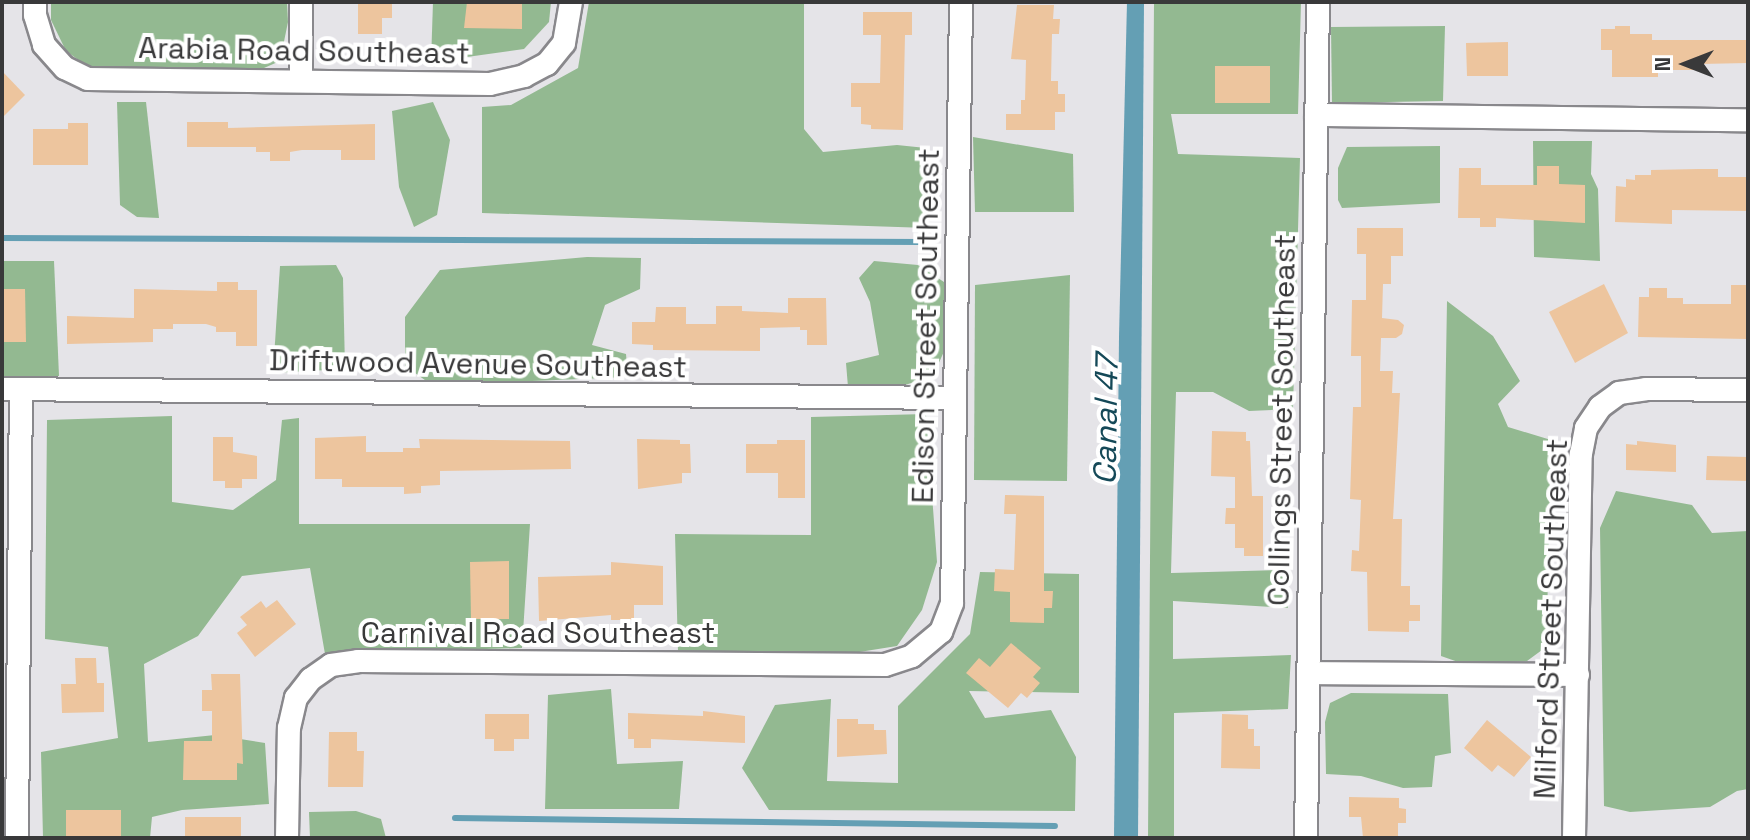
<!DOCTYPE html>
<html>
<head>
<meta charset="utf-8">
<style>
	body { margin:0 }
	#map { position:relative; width:1750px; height:840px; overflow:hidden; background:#e5e4e8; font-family:"Space Grotesk",sans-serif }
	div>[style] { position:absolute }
	.forest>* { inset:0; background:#93b991 }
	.water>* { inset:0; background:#649fb4 }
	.stream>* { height:6px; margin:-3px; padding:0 3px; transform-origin:3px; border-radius:3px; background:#649fb4 }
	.building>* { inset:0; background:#edc59e }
	.roads { filter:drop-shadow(2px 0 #89888c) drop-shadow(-2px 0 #89888c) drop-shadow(0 2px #89888c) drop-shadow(0 -2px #89888c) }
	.street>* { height:22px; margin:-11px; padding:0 11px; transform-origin:11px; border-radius:11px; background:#fff }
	span { translate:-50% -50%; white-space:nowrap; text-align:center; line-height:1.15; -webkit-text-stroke:8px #fff; paint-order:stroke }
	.street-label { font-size:30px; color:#39393a }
	.water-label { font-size:32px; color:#154958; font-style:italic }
	.frame { position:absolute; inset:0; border:4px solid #39393a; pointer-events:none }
	.north { position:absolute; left:1646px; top:24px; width:80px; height:80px; -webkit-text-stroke:6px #fff; paint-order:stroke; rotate:270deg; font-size:22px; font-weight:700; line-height:32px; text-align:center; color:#39393a }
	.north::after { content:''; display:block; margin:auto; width:28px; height:36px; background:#39393a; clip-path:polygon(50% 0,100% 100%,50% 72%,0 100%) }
</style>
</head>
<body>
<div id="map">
	<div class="forest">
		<i style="clip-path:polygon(51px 2px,287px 2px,288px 22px,280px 61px,264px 68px,91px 69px,66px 51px,51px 20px)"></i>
		<i style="clip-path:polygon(433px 2px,551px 2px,549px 22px,524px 49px,431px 62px)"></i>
		<i style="clip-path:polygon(589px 2px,804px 2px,804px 129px,823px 152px,897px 145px,926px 148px,928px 228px,482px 213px,482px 107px,511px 105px,578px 68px)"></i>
		<i style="clip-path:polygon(1154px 2px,1301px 2px,1298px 114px,1171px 114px,1178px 154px,1300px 158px,1293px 409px,1249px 411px,1213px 392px,1176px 392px,1171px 573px,1281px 570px,1288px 608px,1173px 601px,1173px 659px,1291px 655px,1288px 709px,1174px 713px,1174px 838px,1148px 838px)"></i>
		<i style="clip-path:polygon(1445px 26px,1443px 101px,1332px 103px,1331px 27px)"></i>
		<i style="clip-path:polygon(117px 102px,146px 102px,159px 218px,137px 217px,120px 205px)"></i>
		<i style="clip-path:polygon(433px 102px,450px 140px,437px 215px,414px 227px,399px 187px,392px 111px)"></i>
		<i style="clip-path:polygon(973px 137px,1073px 154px,1074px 212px,975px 212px)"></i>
		<i style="clip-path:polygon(1533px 141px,1592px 141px,1591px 174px,1598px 189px,1600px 261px,1534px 257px)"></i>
		<i style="clip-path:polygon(1440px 146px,1440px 203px,1342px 208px,1338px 200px,1338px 168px,1347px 147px)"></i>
		<i style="clip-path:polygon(587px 257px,641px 258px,640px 289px,605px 305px,592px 345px,626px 354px,628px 377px,432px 385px,405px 366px,405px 317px,440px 270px)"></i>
		<i style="clip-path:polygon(2px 261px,54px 261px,59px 376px,2px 376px)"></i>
		<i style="clip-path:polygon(874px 261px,918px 265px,944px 282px,946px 347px,933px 376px,905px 385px,848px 387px,846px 363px,879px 355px,870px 302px,859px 278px)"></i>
		<i style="clip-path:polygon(336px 265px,343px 278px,345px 369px,273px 373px,280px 266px)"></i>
		<i style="clip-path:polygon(1070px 275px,1067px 481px,974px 480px,975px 285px)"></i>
		<i style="clip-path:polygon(1447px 301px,1493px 336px,1520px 381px,1498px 404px,1508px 427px,1551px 440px,1547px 622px,1542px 650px,1527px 661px,1461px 663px,1441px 656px)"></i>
		<i style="clip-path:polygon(926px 414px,937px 562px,922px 610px,897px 646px,853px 653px,678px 652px,675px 534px,811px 535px,811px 417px)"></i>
		<i style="clip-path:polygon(172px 416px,172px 502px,233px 510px,276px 480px,282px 420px,299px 418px,299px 524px,530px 524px,522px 648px,325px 654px,310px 568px,242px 576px,198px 636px,144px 664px,148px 742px,215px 735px,265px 743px,269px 804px,182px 810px,152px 817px,150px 838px,43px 838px,41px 752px,118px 738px,108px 647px,45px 639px,47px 420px)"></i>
		<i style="clip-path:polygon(1616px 491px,1692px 505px,1712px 533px,1748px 531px,1748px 789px,1737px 791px,1710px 807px,1630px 812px,1604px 806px,1600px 528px)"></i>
		<i style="clip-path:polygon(980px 572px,1079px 574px,1079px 693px,969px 691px,985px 718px,1051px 710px,1076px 757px,1075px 811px,769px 810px,742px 768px,775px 705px,831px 699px,827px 781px,898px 783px,898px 706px,970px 634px)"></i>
		<i style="clip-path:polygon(611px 689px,617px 764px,683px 761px,679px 809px,545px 809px,548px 695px)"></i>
		<i style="clip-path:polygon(1351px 693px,1448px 694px,1451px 753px,1435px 756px,1432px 787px,1403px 788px,1361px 776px,1326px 774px,1325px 722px,1330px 703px)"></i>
		<i style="clip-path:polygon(356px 811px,381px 819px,386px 838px,310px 838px,309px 812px)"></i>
	</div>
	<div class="water">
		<i style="clip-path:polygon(1127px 2px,1144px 2px,1138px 838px,1114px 838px,1119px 337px)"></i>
	</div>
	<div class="stream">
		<i style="left:2px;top:238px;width:919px;rotate:0.25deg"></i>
		<i style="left:455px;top:818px;width:600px;rotate:0.76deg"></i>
	</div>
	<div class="building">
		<i style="clip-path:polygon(358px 2px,392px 2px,392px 18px,382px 18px,382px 34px,358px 34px)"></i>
		<i style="clip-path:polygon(467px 2px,522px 2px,522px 29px,464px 28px)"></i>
		<i style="clip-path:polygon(1017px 5px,1054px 5px,1053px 19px,1060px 19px,1059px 34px,1052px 34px,1051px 81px,1058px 81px,1058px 94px,1065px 94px,1065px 112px,1055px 112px,1055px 130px,1006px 130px,1006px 114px,1021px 114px,1021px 100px,1025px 100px,1026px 60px,1011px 59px)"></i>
		<i style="clip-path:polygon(863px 12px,912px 12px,912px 35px,905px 35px,903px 130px,871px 129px,871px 125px,861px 124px,861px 107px,851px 107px,851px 83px,880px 83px,881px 35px,863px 35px)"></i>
		<i style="clip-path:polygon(1615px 26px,1630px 26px,1630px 34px,1652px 34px,1652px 40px,1748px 40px,1748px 63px,1700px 64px,1700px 70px,1658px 70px,1658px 77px,1612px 77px,1612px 50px,1601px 50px,1601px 29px,1615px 29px)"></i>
		<i style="clip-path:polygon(1508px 42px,1508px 76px,1467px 76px,1466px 43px)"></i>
		<i style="clip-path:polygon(1215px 66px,1270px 66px,1270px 103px,1215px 103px)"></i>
		<i style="clip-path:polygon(2px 71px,25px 95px,2px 118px)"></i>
		<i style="clip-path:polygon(187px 122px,228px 122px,228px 128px,375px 124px,375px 160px,341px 160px,341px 150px,302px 150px,290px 152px,290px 161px,270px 161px,270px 152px,256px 152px,256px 147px,187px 147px)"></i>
		<i style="clip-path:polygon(68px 123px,88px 123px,88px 165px,33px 165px,33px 129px,68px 129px)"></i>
		<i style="clip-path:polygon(1537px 166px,1559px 166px,1559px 184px,1585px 185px,1585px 223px,1496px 218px,1496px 227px,1480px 227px,1480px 218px,1458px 218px,1459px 168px,1481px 168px,1481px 185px,1537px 185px)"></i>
		<i style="clip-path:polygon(1698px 169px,1718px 169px,1718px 177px,1748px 177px,1748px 211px,1672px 210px,1672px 224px,1615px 222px,1616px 186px,1626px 187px,1626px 179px,1635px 180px,1635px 175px,1651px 175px,1651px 170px)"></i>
		<i style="clip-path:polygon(1357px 228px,1403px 228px,1403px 256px,1391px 256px,1391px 284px,1383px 284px,1382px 318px,1398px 320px,1404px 325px,1402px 334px,1396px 338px,1381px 338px,1380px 371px,1393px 371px,1392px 393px,1400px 393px,1393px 519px,1402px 519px,1401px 586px,1410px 586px,1410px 605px,1420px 605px,1420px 621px,1409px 621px,1409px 632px,1368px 631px,1367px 572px,1351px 571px,1352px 550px,1359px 551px,1361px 500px,1350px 499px,1353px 407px,1361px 407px,1361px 356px,1351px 356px,1352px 300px,1366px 300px,1366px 254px,1357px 254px)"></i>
		<i style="clip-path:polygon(217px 282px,238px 282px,238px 290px,257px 290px,257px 346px,236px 346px,236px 332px,216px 332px,216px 327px,206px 324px,173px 324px,173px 329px,153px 329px,153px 342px,67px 344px,67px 316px,134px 318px,134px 289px,217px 291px)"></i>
		<i style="clip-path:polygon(1604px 284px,1628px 333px,1575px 363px,1549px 312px)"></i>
		<i style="clip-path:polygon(1731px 285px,1748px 285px,1748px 339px,1638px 337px,1639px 297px,1649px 297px,1649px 288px,1667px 288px,1667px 298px,1683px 298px,1683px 304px,1731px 304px)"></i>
		<i style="clip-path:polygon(2px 289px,25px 289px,26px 342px,2px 342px)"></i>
		<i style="clip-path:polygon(788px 298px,826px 298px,827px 345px,807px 345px,807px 330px,800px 330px,800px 327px,760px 328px,760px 351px,653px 350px,653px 345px,632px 344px,632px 322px,655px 322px,656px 307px,686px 307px,686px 324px,716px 324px,716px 306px,742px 306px,742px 311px,788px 313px)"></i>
		<i style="clip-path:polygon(1212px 431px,1246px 432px,1246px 441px,1250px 441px,1252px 496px,1263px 496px,1263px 556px,1244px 556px,1244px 548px,1235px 548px,1235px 524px,1225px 524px,1226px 508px,1235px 508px,1235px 477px,1211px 476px)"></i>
		<i style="clip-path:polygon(366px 436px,366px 452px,403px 452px,403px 448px,420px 448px,419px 439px,570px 441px,571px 469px,440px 471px,440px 485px,421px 486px,421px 493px,404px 494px,404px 487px,342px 487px,342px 479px,315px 479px,315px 438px)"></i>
		<i style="clip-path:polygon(213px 437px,233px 437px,233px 452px,257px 456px,257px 479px,242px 479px,242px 488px,225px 488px,225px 481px,213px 481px)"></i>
		<i style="clip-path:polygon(637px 439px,680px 440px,680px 444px,690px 444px,691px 473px,682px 473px,682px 483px,638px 489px)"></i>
		<i style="clip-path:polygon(777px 440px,805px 440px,805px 498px,778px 498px,778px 473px,746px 473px,746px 444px,777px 444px)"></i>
		<i style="clip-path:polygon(1637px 441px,1676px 445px,1676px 472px,1626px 470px,1626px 444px,1637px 445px)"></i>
		<i style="clip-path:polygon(1707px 456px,1748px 457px,1748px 481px,1706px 480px)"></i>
		<i style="clip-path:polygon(1005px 495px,1044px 496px,1044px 591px,1053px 591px,1052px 608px,1044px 608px,1044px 623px,1010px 622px,1010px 592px,994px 591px,995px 569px,1014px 570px,1016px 514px,1004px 514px)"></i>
		<i style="clip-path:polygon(509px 561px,509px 619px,471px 619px,470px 562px)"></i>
		<i style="clip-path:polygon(611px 562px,663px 566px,663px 605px,634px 605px,634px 620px,611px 620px,611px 615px,539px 621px,538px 577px,611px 575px)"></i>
		<i style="clip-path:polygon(277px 600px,296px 624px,255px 657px,237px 633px,247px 625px,240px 617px,261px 601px,266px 608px)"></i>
		<i style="clip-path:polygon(1011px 643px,1041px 668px,1033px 677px,1040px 683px,1027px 698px,1021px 693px,1008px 708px,966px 673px,979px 658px,990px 667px)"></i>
		<i style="clip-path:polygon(75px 658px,96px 658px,97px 683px,104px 683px,104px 712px,62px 713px,61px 684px,76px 684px)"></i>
		<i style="clip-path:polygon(211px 674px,240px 674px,243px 764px,237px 763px,237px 780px,183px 780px,184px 741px,212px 741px,212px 711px,202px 711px,202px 690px,212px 690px)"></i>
		<i style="clip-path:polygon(703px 711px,745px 716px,745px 743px,651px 739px,651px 748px,634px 748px,634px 739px,628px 739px,628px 713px,703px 716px)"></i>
		<i style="clip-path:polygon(485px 714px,529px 714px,529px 739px,514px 739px,514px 751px,494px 751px,494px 739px,485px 739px)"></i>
		<i style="clip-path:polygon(1222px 714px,1248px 715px,1248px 729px,1254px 729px,1254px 746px,1260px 746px,1260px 769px,1221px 768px)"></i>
		<i style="clip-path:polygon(837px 719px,858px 719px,858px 724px,874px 724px,874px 730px,886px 730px,887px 754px,837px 757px)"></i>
		<i style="clip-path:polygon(1487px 720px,1531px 757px,1514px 777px,1498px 765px,1492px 772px,1464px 748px)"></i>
		<i style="clip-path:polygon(329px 732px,357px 732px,357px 751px,364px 751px,363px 787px,328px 787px)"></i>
		<i style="clip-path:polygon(1349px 797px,1399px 798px,1399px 808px,1406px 809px,1406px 823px,1398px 823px,1398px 838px,1363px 838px,1361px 817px,1349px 817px)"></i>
		<i style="clip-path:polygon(66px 810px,121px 810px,121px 838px,66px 838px)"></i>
		<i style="clip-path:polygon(185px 817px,241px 817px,241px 838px,185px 838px)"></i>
	</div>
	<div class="roads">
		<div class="street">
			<i style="left:35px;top:2px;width:13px;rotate:90deg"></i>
			<i style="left:35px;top:15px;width:31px;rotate:73deg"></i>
			<i style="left:44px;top:45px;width:31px;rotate:48deg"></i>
			<i style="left:65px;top:68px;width:25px;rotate:26deg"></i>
			<i style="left:88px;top:79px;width:402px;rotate:0.7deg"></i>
			<i style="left:490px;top:84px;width:35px;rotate:-13deg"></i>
			<i style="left:524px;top:76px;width:26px;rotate:-28deg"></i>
			<i style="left:547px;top:64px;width:27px;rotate:-51deg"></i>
			<i style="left:564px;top:43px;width:42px;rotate:-80.3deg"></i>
			<i style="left:301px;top:80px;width:78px;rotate:-90deg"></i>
			<i style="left:1316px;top:115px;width:432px;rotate:0.7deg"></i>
			<i style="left:2px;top:389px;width:951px;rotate:0.54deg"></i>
			<i style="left:1309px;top:673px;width:269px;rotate:0.4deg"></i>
			<i style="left:17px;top:838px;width:448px;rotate:-89.5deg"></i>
			<i style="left:287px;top:838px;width:110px;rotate:-89deg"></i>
			<i style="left:289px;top:728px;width:31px;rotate:-77deg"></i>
			<i style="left:296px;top:698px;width:24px;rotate:-52deg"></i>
			<i style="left:311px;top:679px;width:24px;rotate:-35deg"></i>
			<i style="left:331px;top:665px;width:27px;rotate:-8deg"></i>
			<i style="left:358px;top:661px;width:527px;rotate:0.43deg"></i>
			<i style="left:885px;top:665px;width:28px;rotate:-18deg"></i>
			<i style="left:912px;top:656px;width:38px;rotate:-40deg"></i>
			<i style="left:941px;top:632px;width:31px;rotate:-69deg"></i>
			<i style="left:952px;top:603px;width:601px;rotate:-89.14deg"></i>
			<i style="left:1306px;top:838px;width:836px;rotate:-89.18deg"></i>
			<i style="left:1574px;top:838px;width:384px;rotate:-89deg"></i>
			<i style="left:1581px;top:454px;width:26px;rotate:-79deg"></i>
			<i style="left:1586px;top:428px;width:25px;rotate:-56deg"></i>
			<i style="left:1600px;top:407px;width:24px;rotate:-36deg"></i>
			<i style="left:1619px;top:393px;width:27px;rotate:-8deg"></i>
			<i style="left:1646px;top:389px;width:102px;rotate:0.6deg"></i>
		</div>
	</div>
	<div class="street-label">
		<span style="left:304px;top:51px;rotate:1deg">Arabia Road Southeast</span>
		<span style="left:926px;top:326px;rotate:-89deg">Edison Street Southeast</span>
		<span style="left:478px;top:364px;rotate:1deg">Driftwood Avenue Southeast</span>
		<span style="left:1282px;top:420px;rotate:-89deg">Collings Street Southeast</span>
		<span style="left:1551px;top:619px;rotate:-88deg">Milford Street Southeast</span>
		<span style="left:538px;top:633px">Carnival Road Southeast</span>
	</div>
	<div class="water-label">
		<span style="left:1106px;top:420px;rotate:-89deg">Canal 47</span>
	</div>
	<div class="frame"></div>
	<div class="north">N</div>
</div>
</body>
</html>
